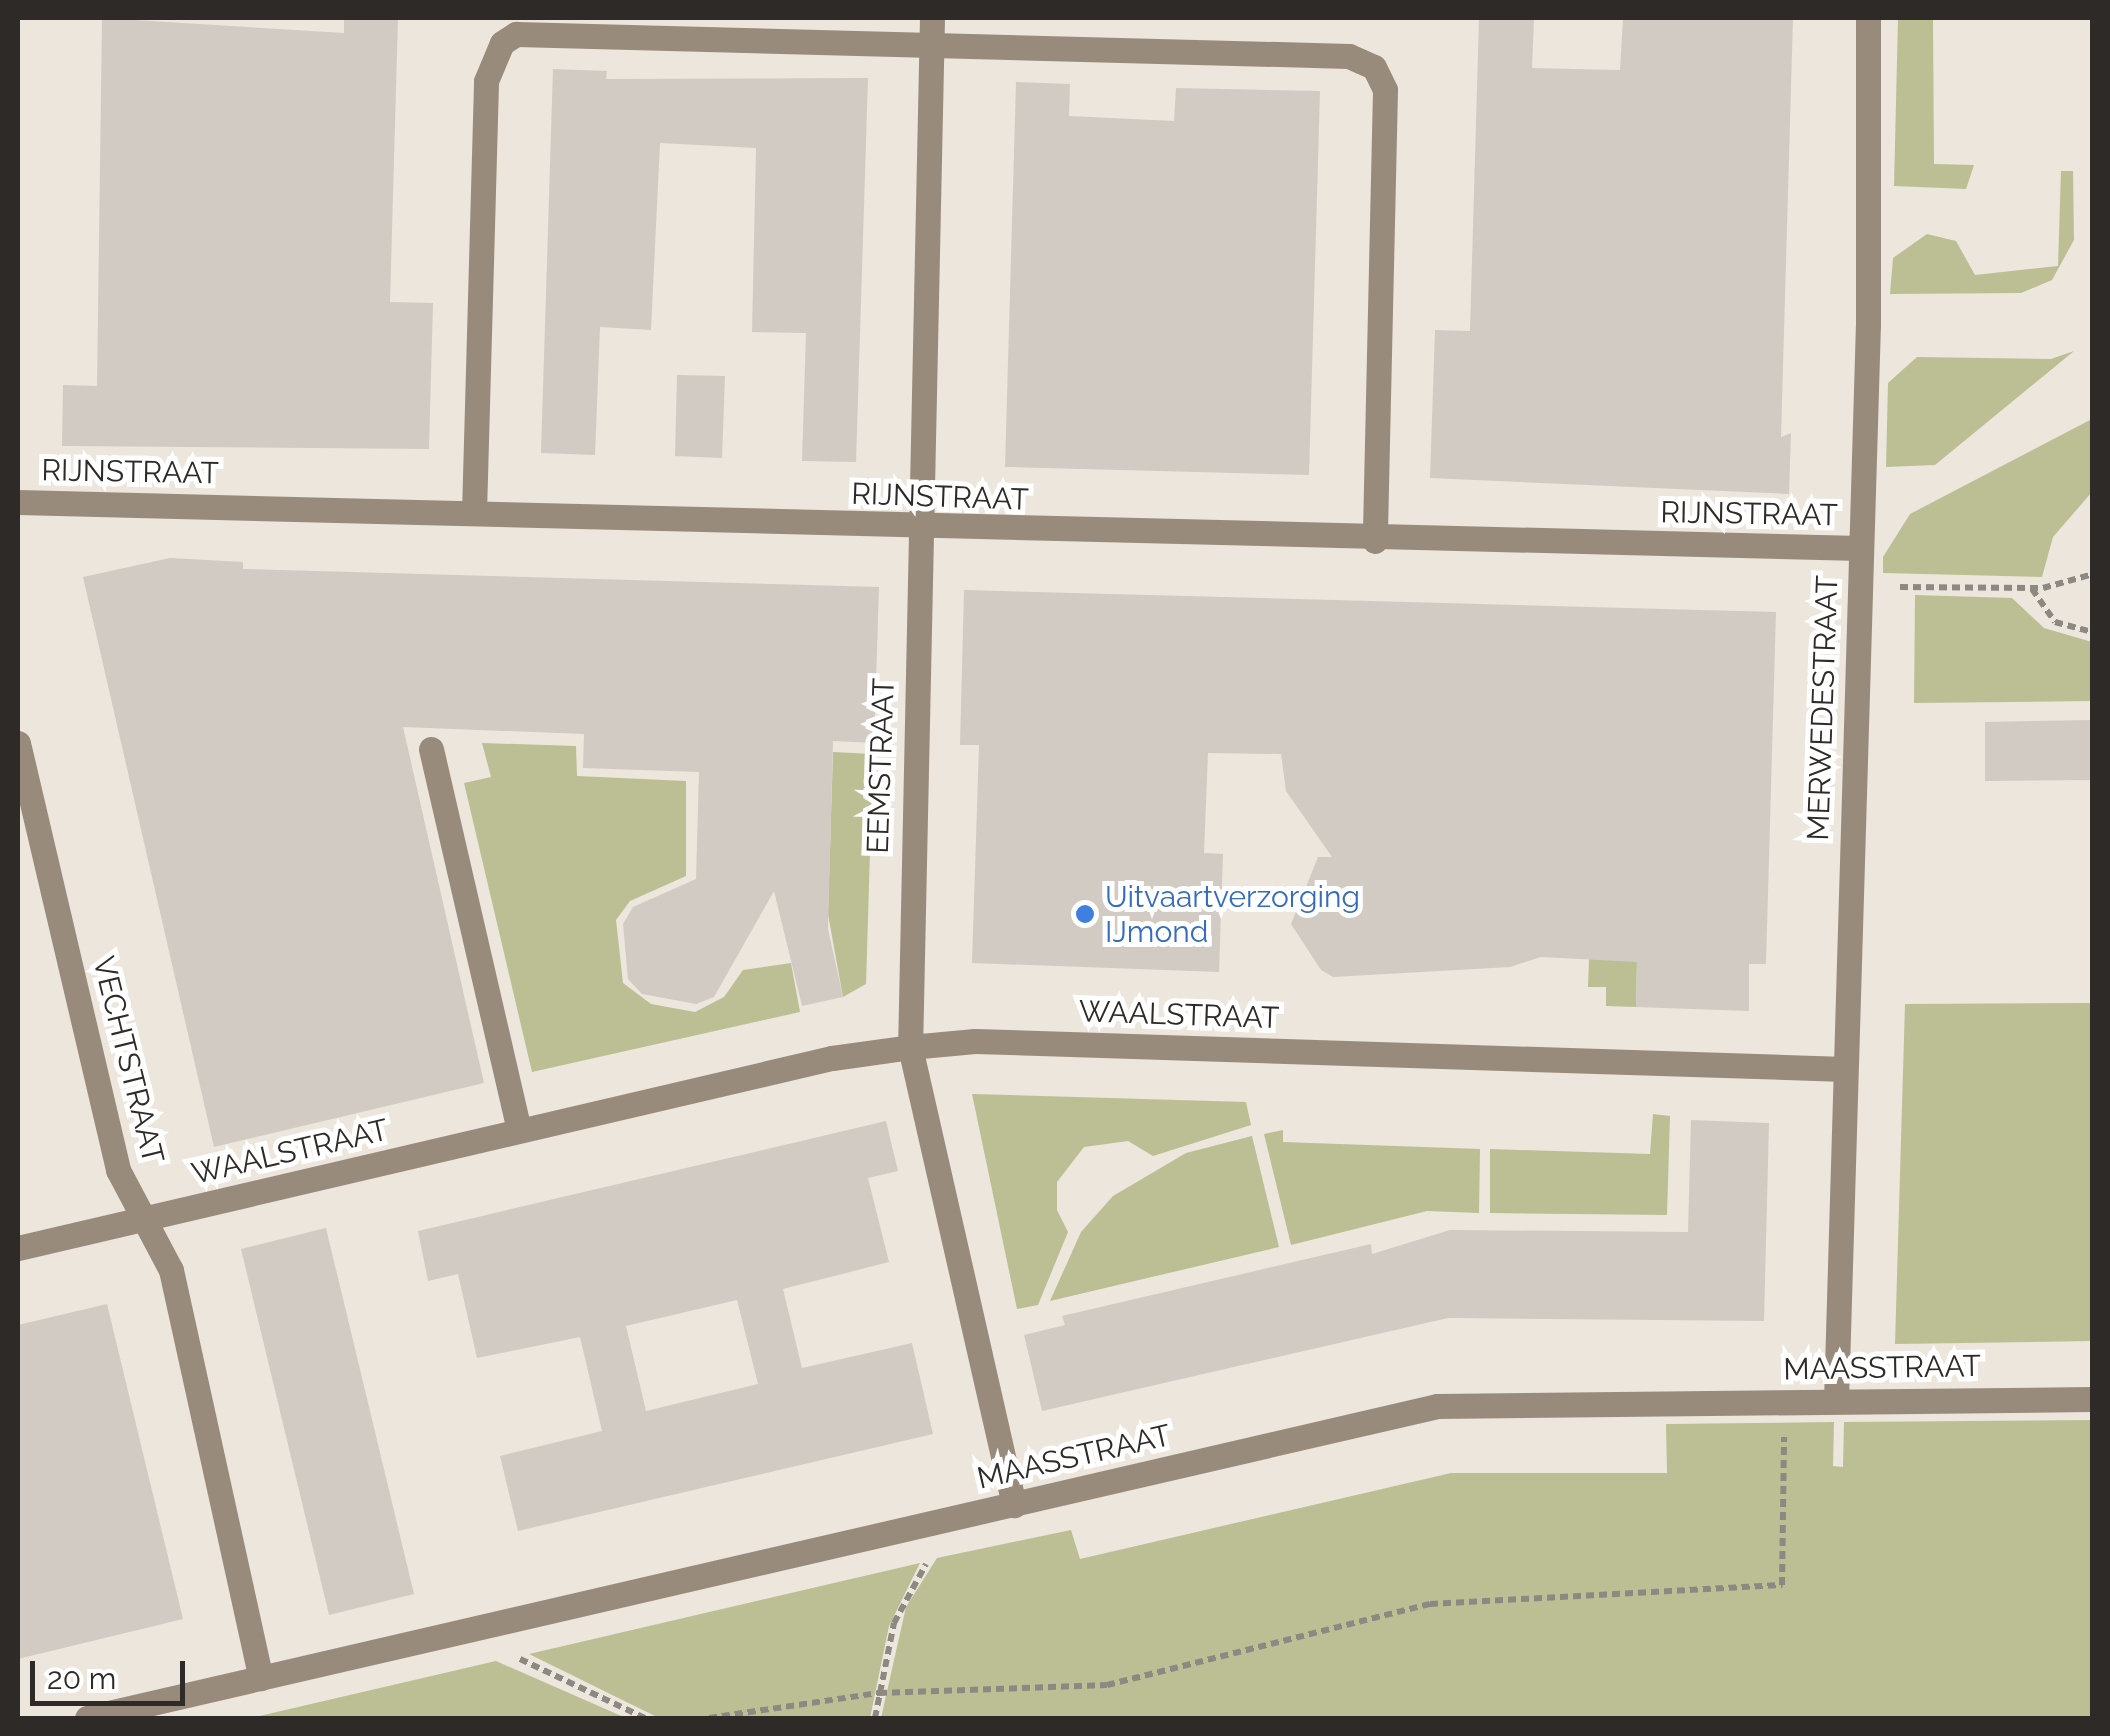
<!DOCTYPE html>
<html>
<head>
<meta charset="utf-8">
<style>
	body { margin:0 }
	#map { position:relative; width:2110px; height:1736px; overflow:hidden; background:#ece6dd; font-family:Raleway,sans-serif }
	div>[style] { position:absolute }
	.green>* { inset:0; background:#bbbf93 }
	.building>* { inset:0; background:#d1cbc3 }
	.path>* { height:6px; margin-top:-3px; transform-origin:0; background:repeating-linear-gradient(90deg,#8c8882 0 8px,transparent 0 13px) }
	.minor>* { height:25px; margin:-12.5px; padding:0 12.5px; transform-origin:12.5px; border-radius:12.5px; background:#998b7b }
	.dots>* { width:28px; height:28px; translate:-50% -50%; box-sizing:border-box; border:5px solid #fff; border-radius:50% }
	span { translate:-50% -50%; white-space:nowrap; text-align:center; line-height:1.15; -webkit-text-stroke:10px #fff; paint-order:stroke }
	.street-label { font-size:30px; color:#2d2a27 }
	.shop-label { font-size:30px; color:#366cbe }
	.left { translate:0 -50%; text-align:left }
	.frame { position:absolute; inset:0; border:20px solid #2d2a27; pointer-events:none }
	.scale { position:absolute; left:30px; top:1661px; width:155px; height:45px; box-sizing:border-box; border:5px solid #2d2a27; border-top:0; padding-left:12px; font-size:30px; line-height:35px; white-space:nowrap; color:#2d2a27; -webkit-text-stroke:8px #fff; paint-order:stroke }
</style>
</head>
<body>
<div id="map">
	<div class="green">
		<i style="clip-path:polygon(1898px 18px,1933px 18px,1934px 164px,1974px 165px,1966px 189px,1894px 186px)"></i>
		<i style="clip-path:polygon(2061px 171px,2073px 171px,2074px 240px,2052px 280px,2021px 293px,1890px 294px,1893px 258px,1927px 234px,1956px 241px,1975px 275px,2058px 266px)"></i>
		<i style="clip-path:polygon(2074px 351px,1935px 465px,1886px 467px,1888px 383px,1917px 357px,2051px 359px)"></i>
		<i style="clip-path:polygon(2092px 419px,2092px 492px,2053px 537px,2042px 577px,1883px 573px,1883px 557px,1910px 514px)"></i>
		<i style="clip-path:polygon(1915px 595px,2012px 598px,2044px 628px,2092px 642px,2092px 701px,1914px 703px)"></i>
		<i style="clip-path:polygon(482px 743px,576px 746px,577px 776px,686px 781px,686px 876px,630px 901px,616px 920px,623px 983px,651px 1004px,695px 1012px,724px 997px,743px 970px,791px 963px,800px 1012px,532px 1072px,464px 783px,491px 777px)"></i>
		<i style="clip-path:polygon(833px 752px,873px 754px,866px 984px,843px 997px,828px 914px)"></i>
		<i style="clip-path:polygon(1589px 959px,1637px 960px,1636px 1007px,1606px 1006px,1606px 987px,1588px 987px)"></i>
		<i style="clip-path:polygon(2092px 1003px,2092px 1341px,1895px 1344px,1905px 1004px)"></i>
		<i style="clip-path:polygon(972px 1094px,1246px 1102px,1251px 1125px,1153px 1156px,1128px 1141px,1084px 1147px,1057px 1182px,1057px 1210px,1068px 1232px,1038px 1305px,1017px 1309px)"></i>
		<i style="clip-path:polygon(1653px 1114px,1670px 1116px,1667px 1215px,1490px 1213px,1490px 1149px,1650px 1154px)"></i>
		<i style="clip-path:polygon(1283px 1130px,1283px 1142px,1480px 1149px,1479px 1213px,1427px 1211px,1291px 1245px,1264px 1134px)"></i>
		<i style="clip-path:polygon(1252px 1136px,1279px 1247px,1050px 1301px,1081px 1232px,1113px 1196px,1186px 1153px)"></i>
		<i style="clip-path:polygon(2092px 1420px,2092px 1718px,881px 1718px,906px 1607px,937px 1558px,1071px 1530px,1080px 1559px,1451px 1473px,1667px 1473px,1666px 1424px,1834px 1422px,1833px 1466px,1843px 1467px,1844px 1422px)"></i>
		<i style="clip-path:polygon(920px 1563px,889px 1626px,870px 1718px,659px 1718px,529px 1654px)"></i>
		<i style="clip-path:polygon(496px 1661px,626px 1718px,251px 1718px)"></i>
	</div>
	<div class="building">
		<i style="clip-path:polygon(102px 18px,344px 33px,344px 18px,398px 18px,390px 302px,433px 303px,429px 449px,62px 446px,63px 385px,97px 386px)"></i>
		<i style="clip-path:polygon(1479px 18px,1534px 18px,1532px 68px,1620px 70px,1623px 18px,1793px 18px,1781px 437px,1791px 433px,1789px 494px,1430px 478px,1435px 330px,1470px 331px)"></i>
		<i style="clip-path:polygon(553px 69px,607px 71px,606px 79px,868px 78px,856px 462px,802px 461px,806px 333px,752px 332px,756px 148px,660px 143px,651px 330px,600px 327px,595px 455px,541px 453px)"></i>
		<i style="clip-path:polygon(1016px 82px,1070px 84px,1069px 116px,1174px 121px,1176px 88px,1320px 91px,1309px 475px,1005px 467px)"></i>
		<i style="clip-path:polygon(677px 375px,725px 376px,722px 458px,675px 456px)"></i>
		<i style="clip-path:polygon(170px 558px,243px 562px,243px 569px,879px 587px,874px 743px,833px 741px,828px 929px,843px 997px,802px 1006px,774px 891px,714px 997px,696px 1004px,642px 994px,628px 979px,623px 924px,633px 907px,696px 879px,699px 772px,583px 768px,584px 734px,403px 727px,484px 1083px,214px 1147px,83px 577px)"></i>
		<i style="clip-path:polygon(964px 590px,1776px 612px,1766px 964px,1749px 964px,1749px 1011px,1636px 1007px,1637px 962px,1541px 957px,1510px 967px,1333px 977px,1321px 970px,1291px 924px,1318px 857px,1332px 857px,1286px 791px,1281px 754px,1208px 753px,1204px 853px,1223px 854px,1219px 972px,972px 963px,979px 745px,960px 745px)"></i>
		<i style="clip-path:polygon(2092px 720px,2092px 780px,1985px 781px,1985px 722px)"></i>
		<i style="clip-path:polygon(1691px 1120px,1769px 1123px,1764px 1321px,1448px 1318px,1042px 1411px,1024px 1335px,1065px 1325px,1062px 1316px,1371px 1244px,1372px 1254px,1450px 1230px,1688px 1232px)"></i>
		<i style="clip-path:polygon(evenodd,886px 1121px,898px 1171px,868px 1178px,889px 1262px,783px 1289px,802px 1368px,912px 1343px,933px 1434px,518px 1531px,500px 1456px,602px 1431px,580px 1337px,477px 1358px,458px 1274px,428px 1281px,418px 1231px,886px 1121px,737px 1300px,758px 1384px,646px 1411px,626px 1326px,737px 1300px)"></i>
		<i style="clip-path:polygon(326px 1228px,414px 1594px,329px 1615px,241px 1249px)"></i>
		<i style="clip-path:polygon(107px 1304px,183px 1619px,18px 1659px,18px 1325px)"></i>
	</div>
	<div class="path">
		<i style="left:1900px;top:587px;width:143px;rotate:0.4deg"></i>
		<i style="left:2043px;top:588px;width:49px;rotate:-15.5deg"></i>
		<i style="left:2032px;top:589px;width:40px;rotate:55.1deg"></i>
		<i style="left:2055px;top:622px;width:38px;rotate:15deg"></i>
		<i style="left:520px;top:1659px;width:138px;rotate:25.3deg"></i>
		<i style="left:709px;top:1718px;width:172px;rotate:-8.4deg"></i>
		<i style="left:879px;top:1693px;width:228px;rotate:-2deg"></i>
		<i style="left:1107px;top:1685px;width:333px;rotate:-14.1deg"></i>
		<i style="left:1430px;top:1604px;width:353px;rotate:-3.1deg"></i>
		<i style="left:1782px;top:1585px;width:148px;rotate:-89.2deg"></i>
		<i style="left:875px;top:1718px;width:97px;rotate:-78.7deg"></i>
		<i style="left:894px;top:1623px;width:67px;rotate:-61.5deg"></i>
	</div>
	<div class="minor">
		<i style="left:932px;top:18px;width:1029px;rotate:91.22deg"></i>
		<i style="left:910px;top:1047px;width:470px;rotate:77.2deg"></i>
		<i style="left:18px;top:502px;width:1843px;rotate:1.43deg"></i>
		<i style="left:474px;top:513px;width:432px;rotate:-88.4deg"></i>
		<i style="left:486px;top:81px;width:41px;rotate:-67.2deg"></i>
		<i style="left:502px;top:43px;width:17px;rotate:-33deg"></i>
		<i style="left:516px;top:34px;width:833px;rotate:1.51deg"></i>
		<i style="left:1349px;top:56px;width:27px;rotate:24deg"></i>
		<i style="left:1374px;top:67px;width:25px;rotate:64deg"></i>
		<i style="left:1385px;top:90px;width:451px;rotate:91.3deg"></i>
		<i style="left:18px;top:743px;width:439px;rotate:76.8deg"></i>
		<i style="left:118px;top:1170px;width:113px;rotate:62.1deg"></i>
		<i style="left:171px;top:1270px;width:418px;rotate:77.6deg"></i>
		<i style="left:431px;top:749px;width:391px;rotate:77deg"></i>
		<i style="left:18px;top:1248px;width:836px;rotate:-13.14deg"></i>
		<i style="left:832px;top:1058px;width:79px;rotate:-8deg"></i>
		<i style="left:910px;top:1047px;width:65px;rotate:-5.3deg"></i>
		<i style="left:975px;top:1041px;width:870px;rotate:1.84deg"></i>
		<i style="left:1836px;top:1401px;width:1076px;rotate:-88.3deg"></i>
		<i style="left:1868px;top:325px;width:307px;rotate:-90deg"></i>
		<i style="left:87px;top:1718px;width:1386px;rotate:-13.01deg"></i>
		<i style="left:1437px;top:1406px;width:655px;rotate:-0.61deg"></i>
	</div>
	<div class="dots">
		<i style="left:1085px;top:914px;background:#3f7fe0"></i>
	</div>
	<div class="street-label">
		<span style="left:130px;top:472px;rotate:1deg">RIJNSTRAAT</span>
		<span style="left:940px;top:497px;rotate:2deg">RIJNSTRAAT</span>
		<span style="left:1749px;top:514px;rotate:1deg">RIJNSTRAAT</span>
		<span style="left:1823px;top:708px;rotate:-88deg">MERWEDESTRAAT</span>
		<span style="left:881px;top:766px;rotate:-88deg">EEMSTRAAT</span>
		<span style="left:1179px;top:1015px;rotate:2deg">WAALSTRAAT</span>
		<span style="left:128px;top:1060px;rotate:76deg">VECHTSTRAAT</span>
		<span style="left:290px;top:1152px;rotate:-13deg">WAALSTRAAT</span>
		<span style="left:1882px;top:1368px;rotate:-1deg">MAASSTRAAT</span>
		<span style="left:1074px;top:1457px;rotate:-13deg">MAASSTRAAT</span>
	</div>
	<div class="shop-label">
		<span class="left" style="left:1105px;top:914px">Uitvaartverzorging<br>IJmond</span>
	</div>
	<div class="frame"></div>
	<div class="scale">20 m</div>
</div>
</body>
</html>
